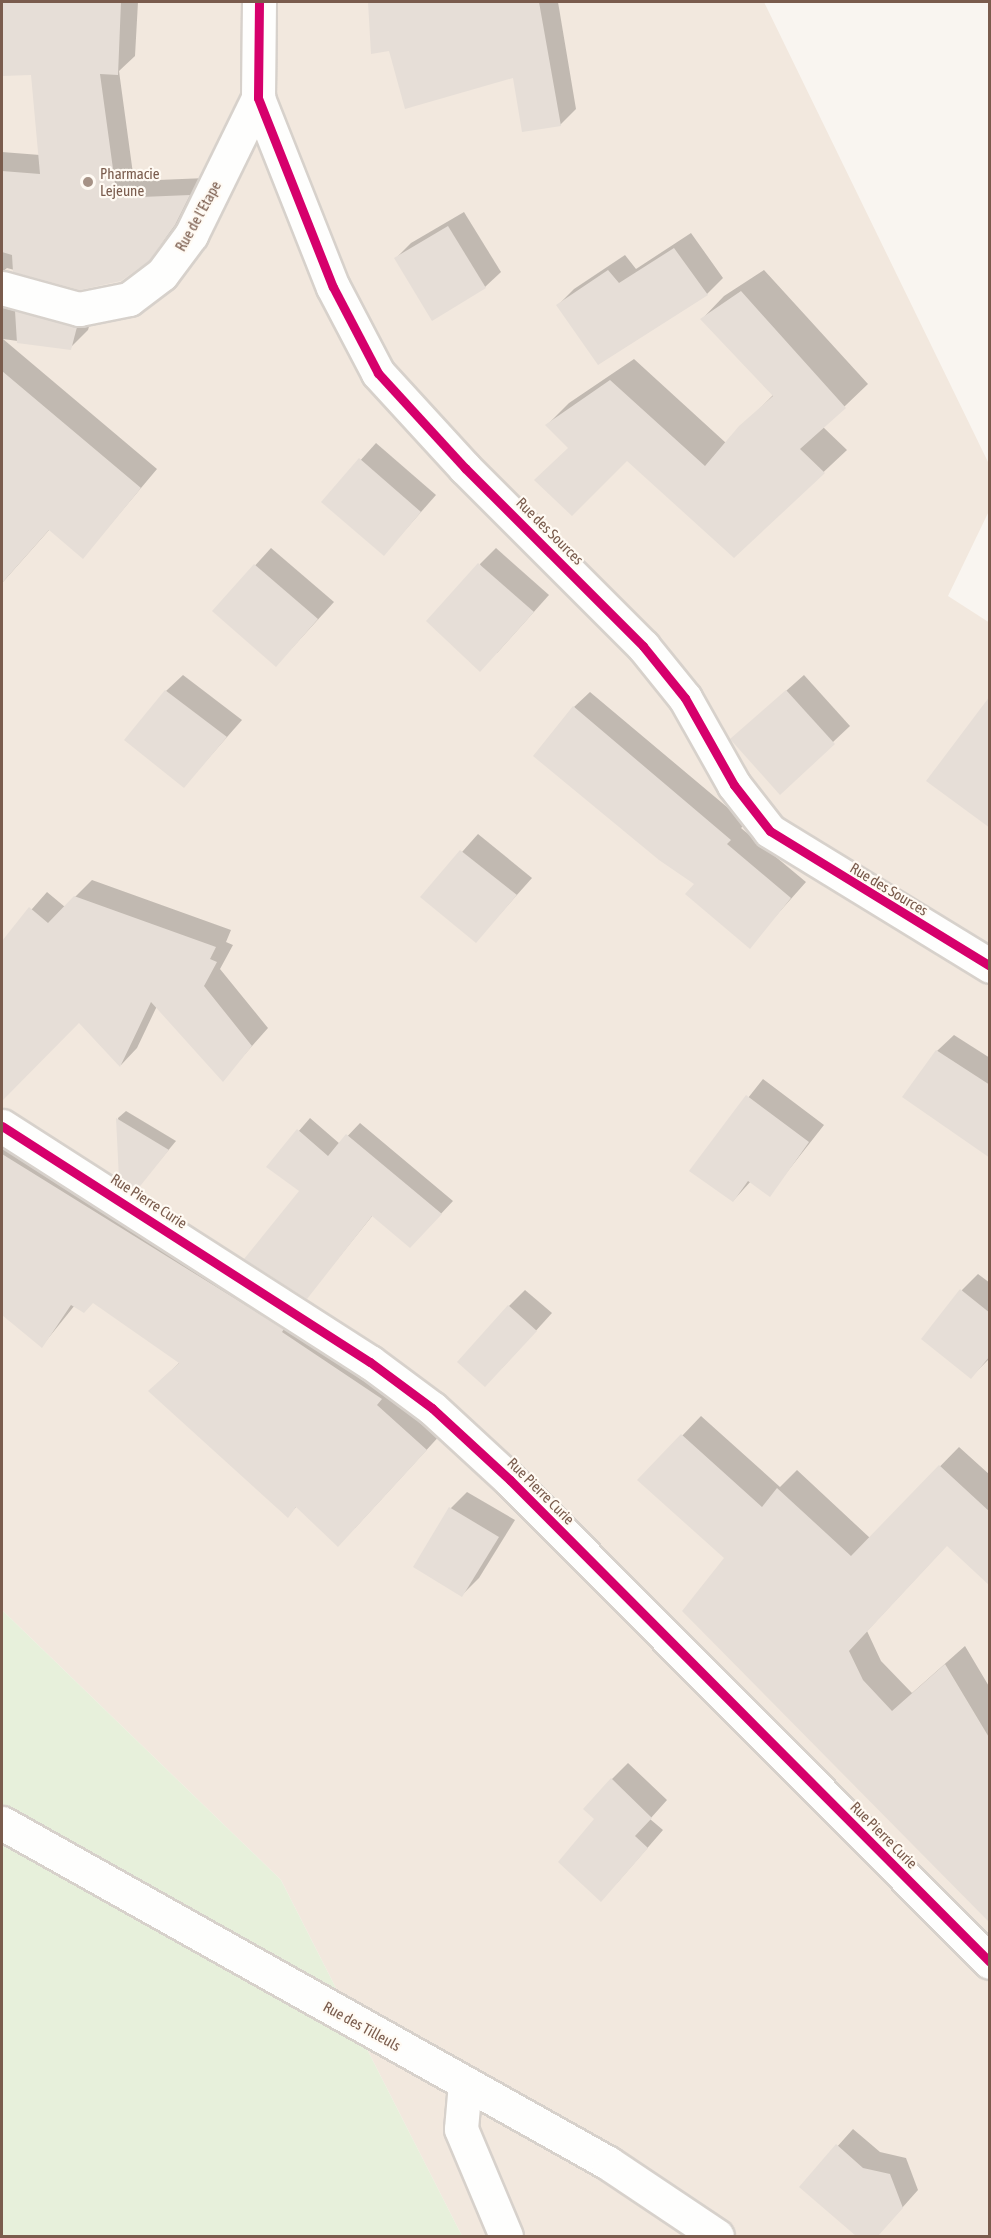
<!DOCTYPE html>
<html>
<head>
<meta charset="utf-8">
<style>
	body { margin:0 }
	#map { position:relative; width:991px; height:2238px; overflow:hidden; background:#f9f5f0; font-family:"Asap Condensed",sans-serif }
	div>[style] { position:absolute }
	.residential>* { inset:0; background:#f2e8de }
	.green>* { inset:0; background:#e7f0db }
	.shadow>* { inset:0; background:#0003 }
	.building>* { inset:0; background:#e6ded7 }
	.roads { filter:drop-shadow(2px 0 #d7d1cb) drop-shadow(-2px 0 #d7d1cb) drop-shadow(0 2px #d7d1cb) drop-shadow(0 -2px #d7d1cb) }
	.street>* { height:33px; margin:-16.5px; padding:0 16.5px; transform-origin:16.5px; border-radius:16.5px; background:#fefefd }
	.secondary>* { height:33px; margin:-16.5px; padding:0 16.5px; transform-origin:16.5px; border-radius:16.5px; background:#fefefd }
	.cycleway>* { height:9px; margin:-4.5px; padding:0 4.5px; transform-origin:4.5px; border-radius:4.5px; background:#d6006c }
	.dots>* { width:16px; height:16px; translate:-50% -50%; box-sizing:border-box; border:3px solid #fffaf3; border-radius:50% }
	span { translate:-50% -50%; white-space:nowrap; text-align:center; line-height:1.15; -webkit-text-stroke:4.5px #fffaf3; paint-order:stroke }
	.poi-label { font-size:15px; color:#7a5c4d }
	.left { translate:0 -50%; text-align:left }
	.street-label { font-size:15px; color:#7a5c4d }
	.frame { position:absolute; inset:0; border:3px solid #7a5c4d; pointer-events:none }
</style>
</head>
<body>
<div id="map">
	<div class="residential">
		<i style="clip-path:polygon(2px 2px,764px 2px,989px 464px,989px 511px,948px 596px,990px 623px,989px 2236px,462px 2236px,281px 1880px,2px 1610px)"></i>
	</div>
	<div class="green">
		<i style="clip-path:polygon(2px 1610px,281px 1880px,462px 2236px,2px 2236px)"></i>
	</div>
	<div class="shadow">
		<i style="clip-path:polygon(2px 2px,138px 2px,135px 56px,119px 71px,134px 181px,206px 178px,192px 206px,148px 260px,80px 288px,7px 268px,2px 272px,2px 152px,40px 155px,32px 74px,2px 74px)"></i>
		<i style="clip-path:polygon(369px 2px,558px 2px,576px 109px,560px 125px,514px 76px,391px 49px,373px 52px)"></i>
		<i style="clip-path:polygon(464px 212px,501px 272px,485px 287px,396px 258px,411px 243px)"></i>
		<i style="clip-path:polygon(691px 233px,723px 278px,707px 294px,558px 305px,574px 289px,625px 255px,636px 269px)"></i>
		<i style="clip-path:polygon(764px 270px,868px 384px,823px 427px,847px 450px,734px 556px,627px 459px,569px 447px,547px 425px,569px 403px,634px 359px,726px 443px,773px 395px,702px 319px,724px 296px)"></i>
		<i style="clip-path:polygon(2px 275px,94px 310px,88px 330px,70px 348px,3px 339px,157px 469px,83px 557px,50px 529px,2px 583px)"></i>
		<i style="clip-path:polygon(376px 443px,436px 495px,384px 554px,323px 502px)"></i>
		<i style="clip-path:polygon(271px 548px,334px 602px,292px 648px,214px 611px)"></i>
		<i style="clip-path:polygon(496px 548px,549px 595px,497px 653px,480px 564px)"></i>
		<i style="clip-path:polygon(183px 675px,242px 720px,184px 786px,166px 691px)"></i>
		<i style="clip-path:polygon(804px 675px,850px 726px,780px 792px,732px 739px)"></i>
		<i style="clip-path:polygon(590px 692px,746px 823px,741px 828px,806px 882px,749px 946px,696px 883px,574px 707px)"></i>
		<i style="clip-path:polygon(478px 834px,532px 878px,476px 941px,423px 896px)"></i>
		<i style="clip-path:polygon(92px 880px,231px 930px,226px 942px,233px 945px,220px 969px,268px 1028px,223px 1079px,157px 1006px,137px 1048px,121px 1065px,79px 1021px,2px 1098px,2px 1033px,18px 1014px,26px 981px,2px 968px,2px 943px,47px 892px,65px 907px)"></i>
		<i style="clip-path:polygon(954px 1035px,990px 1058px,990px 1134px,937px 1051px)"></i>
		<i style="clip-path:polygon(763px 1079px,824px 1125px,769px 1195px,751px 1181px,733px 1201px,691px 1170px)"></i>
		<i style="clip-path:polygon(126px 1111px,176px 1141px,137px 1188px,121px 1178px,118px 1118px)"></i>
		<i style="clip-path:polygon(310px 1118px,340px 1144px,360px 1123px,453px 1201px,422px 1234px,373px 1215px,307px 1297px,301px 1190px,268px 1167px)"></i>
		<i style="clip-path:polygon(2px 1131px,130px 1204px,443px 1432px,355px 1528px,297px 1506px,288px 1516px,150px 1391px,180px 1362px,94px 1301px,75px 1305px,42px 1346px,2px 1313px)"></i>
		<i style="clip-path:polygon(978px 1274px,990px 1283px,990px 1358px,971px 1377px,962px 1290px)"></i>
		<i style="clip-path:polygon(525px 1290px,552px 1313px,502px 1368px,509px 1306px)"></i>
		<i style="clip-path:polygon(701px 1416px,780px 1487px,797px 1470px,870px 1538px,959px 1447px,990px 1475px,990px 1584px,948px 1544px,867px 1631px,881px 1661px,912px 1693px,965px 1646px,990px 1688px,990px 1920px,726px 1558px,640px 1480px)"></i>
		<i style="clip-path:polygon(467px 1492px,515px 1520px,479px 1578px,462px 1595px,451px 1508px)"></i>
		<i style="clip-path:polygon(628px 1763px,667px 1800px,650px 1819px,663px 1830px,617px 1883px,596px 1819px,612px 1779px)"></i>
		<i style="clip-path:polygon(853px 2129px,880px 2152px,906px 2158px,918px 2190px,877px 2236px,858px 2236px,801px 2187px)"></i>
	</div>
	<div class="building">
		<i style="clip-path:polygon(2px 2px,121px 2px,118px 75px,100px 74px,117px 198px,190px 195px,175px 225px,149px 261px,121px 281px,80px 290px,13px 272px,12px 255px,2px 252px,2px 171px,40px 174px,31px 75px,2px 76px)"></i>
		<i style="clip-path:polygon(368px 2px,539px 2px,561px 126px,522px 132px,513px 78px,405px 109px,389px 51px,371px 54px)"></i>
		<i style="clip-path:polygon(448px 226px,486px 288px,432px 321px,394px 258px)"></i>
		<i style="clip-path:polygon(674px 248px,708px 295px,598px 365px,556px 305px,608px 270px,619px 283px)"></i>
		<i style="clip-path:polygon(741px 291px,846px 408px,800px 449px,825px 473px,734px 558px,627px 461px,572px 516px,534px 480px,568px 448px,545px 425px,610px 380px,705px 466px,739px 426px,773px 396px,700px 319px)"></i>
		<i style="clip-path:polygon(15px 311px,77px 327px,71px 350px,17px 343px)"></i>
		<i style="clip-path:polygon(2px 371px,141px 488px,83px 559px,49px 530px,2px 583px)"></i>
		<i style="clip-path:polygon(359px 458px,421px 512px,384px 556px,321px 502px)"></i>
		<i style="clip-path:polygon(478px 563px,534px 612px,480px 672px,426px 621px)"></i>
		<i style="clip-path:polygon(254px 564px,318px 619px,276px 667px,212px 611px)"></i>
		<i style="clip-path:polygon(165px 690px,227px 737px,184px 788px,124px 740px)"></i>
		<i style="clip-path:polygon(786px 690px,835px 744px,780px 795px,730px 739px)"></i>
		<i style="clip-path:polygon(990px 696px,990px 828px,926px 781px)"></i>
		<i style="clip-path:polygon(573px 706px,731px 840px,727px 844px,791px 898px,750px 949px,685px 894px,694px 884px,659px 860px,533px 756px)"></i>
		<i style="clip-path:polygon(460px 850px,517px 895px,476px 943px,420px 897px)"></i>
		<i style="clip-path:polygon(74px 896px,216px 947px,210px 959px,217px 962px,204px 986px,252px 1046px,223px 1082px,151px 1002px,120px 1067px,79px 1023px,2px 1101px,2px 941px,29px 907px,48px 923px)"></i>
		<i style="clip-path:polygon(936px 1050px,990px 1085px,990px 1158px,902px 1097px)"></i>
		<i style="clip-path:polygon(746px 1095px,809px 1142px,770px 1197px,748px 1181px,733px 1202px,689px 1171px)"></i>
		<i style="clip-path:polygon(116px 1118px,169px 1150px,137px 1190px,119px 1179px)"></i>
		<i style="clip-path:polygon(297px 1129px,328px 1156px,346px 1134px,442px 1214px,410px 1248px,372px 1216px,307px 1299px,244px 1259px,299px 1191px,266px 1167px)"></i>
		<i style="clip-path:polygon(2px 1154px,284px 1329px,282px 1332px,382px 1399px,377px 1405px,427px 1450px,338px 1547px,296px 1507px,288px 1518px,148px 1391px,179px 1363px,93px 1303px,84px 1313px,71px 1305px,42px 1348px,2px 1315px)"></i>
		<i style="clip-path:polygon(960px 1289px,990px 1313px,990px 1356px,971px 1379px,921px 1339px)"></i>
		<i style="clip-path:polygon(508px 1305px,537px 1331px,485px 1387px,457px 1362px)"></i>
		<i style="clip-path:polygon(681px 1434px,762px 1507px,777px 1488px,851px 1556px,939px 1465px,990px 1512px,990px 1586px,947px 1546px,849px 1651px,863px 1680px,892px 1711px,945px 1664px,990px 1739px,990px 1923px,682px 1611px,724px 1558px,637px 1480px)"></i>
		<i style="clip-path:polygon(449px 1507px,499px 1537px,462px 1597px,413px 1567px)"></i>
		<i style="clip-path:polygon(611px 1778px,652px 1818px,635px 1836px,648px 1848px,601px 1902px,558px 1862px,594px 1819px,583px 1809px)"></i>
		<i style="clip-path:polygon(836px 2144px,863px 2168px,890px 2174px,903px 2208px,878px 2236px,856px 2236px,799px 2187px)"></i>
	</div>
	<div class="roads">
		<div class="street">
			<i style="left:259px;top:2px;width:96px;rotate:90.6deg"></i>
			<i style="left:258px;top:98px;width:203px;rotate:68.4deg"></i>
			<i style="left:333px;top:287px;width:97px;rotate:62.4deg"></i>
			<i style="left:378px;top:373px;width:129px;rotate:47.5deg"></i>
			<i style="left:465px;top:468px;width:252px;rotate:45deg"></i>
			<i style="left:643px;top:646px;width:67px;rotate:51.1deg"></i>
			<i style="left:685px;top:698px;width:100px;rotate:60.6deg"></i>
			<i style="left:734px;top:785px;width:58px;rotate:52deg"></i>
			<i style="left:770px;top:831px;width:258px;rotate:31.5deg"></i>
			<i style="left:2px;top:288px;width:80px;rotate:15.3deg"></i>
			<i style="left:79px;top:309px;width:51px;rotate:-11.3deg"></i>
			<i style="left:129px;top:299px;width:41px;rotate:-37.1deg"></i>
			<i style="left:162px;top:274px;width:49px;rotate:-53.4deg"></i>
			<i style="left:191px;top:235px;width:153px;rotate:-63.9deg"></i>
			<i style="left:2px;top:1126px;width:437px;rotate:32.7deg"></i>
			<i style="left:370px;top:1362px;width:77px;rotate:36.6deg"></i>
			<i style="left:432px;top:1408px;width:106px;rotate:42.7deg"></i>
			<i style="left:510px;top:1480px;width:680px;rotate:45.12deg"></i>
			<i style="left:465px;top:2083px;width:46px;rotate:95deg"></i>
			<i style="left:461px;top:2129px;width:116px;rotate:67.2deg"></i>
		</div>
		<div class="secondary">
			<i style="left:2px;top:1823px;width:695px;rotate:29.29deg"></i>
			<i style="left:608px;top:2163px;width:131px;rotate:33.8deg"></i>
		</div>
	</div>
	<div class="cycleway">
		<i style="left:259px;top:2px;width:96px;rotate:90.6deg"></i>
		<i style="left:258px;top:98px;width:203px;rotate:68.4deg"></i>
		<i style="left:333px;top:287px;width:97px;rotate:62.4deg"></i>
		<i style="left:378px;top:373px;width:129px;rotate:47.5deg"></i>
		<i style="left:465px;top:468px;width:252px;rotate:45deg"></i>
		<i style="left:643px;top:646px;width:67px;rotate:51.1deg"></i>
		<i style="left:685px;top:698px;width:100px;rotate:60.6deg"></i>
		<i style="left:734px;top:785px;width:58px;rotate:52deg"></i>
		<i style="left:770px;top:831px;width:258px;rotate:31.5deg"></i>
		<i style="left:2px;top:1126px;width:437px;rotate:32.7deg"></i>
		<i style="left:370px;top:1362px;width:77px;rotate:36.6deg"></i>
		<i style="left:432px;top:1408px;width:106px;rotate:42.7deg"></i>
		<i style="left:510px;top:1480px;width:680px;rotate:45.12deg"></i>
	</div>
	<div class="dots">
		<i style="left:88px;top:182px;background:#a69286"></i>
	</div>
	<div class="poi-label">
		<span class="left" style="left:100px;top:182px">Pharmacie<br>Lejeune</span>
	</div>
	<div class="street-label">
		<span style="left:198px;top:216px;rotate:-61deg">Rue de l'Etape</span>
		<span style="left:550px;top:531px;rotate:45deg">Rue des Sources</span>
		<span style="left:889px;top:889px;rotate:31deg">Rue des Sources</span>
		<span style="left:149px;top:1201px;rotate:33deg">Rue Pierre Curie</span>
		<span style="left:541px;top:1491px;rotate:45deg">Rue Pierre Curie</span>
		<span style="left:884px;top:1835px;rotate:45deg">Rue Pierre Curie</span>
		<span style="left:362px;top:2026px;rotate:29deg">Rue des Tilleuls</span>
	</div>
	<div class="frame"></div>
</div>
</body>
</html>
